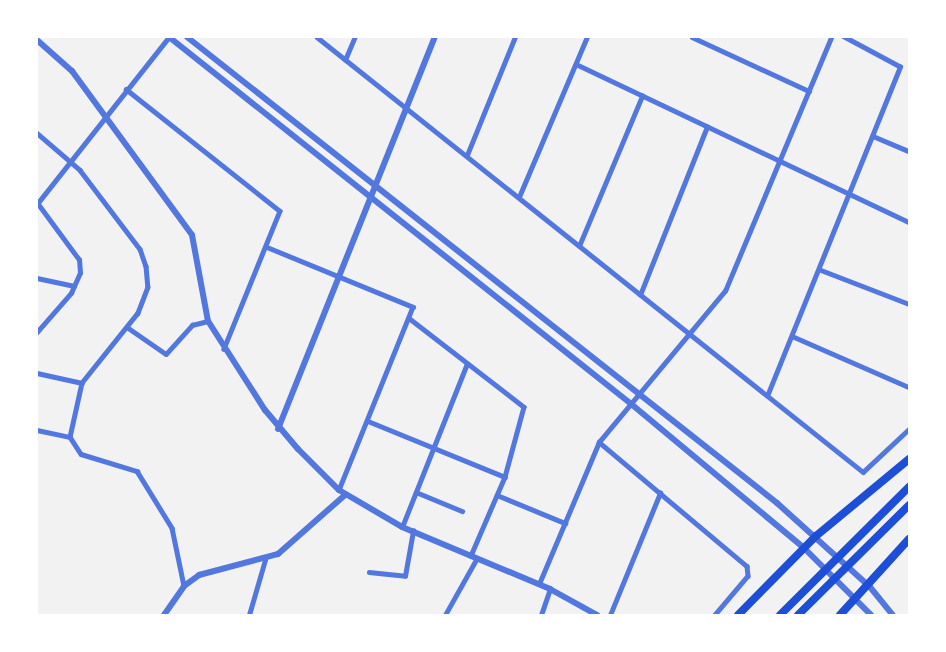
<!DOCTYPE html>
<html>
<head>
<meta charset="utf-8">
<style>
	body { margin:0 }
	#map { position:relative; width:946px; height:652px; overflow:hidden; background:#f2f2f2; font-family:"Space Grotesk",sans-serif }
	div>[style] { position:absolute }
	.minor>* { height:4.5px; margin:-2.25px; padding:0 2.25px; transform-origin:2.25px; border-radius:2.25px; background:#5277de }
	.tertiary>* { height:6px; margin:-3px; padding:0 3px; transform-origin:3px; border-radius:3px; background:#5277de }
	.trunk>* { height:8px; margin:-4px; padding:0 4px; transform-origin:4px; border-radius:4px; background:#1d4ed8 }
	span { translate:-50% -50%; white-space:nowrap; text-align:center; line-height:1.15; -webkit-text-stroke:5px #fff; paint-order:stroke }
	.frame { position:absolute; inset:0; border:38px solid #fff; pointer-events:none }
</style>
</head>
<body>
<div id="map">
	<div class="minor">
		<i style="left:317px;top:37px;width:698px;rotate:38.54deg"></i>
		<i style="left:863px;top:472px;width:63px;rotate:-43.1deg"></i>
		<i style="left:692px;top:37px;width:129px;rotate:24.8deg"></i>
		<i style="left:345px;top:60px;width:25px;rotate:-67deg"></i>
		<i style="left:576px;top:64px;width:369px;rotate:25.4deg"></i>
		<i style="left:126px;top:89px;width:196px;rotate:38.4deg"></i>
		<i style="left:280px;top:211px;width:149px;rotate:112.1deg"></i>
		<i style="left:37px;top:133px;width:57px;rotate:40.7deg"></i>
		<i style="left:80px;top:170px;width:99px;rotate:52.8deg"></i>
		<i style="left:140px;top:249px;width:18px;rotate:71deg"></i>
		<i style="left:146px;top:266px;width:21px;rotate:85deg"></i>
		<i style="left:148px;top:287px;width:28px;rotate:111deg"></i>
		<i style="left:138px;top:313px;width:90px;rotate:128.7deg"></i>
		<i style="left:82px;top:383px;width:55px;rotate:102.5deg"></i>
		<i style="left:70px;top:437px;width:20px;rotate:57deg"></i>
		<i style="left:81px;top:454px;width:59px;rotate:16.9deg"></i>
		<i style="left:137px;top:471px;width:67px;rotate:58.4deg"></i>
		<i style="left:172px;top:528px;width:59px;rotate:78.3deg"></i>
		<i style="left:873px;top:136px;width:39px;rotate:23deg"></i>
		<i style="left:467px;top:155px;width:127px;rotate:-67.9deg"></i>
		<i style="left:519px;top:197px;width:174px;rotate:-67deg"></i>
		<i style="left:37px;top:204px;width:213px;rotate:-51.7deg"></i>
		<i style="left:579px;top:246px;width:163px;rotate:-67.2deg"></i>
		<i style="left:267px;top:247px;width:158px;rotate:22.3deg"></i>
		<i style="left:413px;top:307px;width:197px;rotate:112deg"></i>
		<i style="left:821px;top:270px;width:94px;rotate:21.1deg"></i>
		<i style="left:37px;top:278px;width:38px;rotate:12deg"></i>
		<i style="left:640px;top:295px;width:181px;rotate:-68.3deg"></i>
		<i style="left:409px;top:318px;width:145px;rotate:37.7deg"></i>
		<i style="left:524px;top:407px;width:73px;rotate:105.2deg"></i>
		<i style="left:127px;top:327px;width:47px;rotate:34.7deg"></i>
		<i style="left:166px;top:354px;width:39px;rotate:-48deg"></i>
		<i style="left:192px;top:325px;width:16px;rotate:-14deg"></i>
		<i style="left:37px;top:332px;width:52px;rotate:-48.9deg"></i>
		<i style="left:71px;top:293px;width:22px;rotate:-66deg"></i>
		<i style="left:80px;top:273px;width:13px;rotate:-94deg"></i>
		<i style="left:79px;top:260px;width:71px;rotate:-126.4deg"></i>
		<i style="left:792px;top:336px;width:128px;rotate:23.6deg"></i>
		<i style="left:37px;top:373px;width:46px;rotate:12.5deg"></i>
		<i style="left:767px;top:396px;width:355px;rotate:-68deg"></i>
		<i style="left:900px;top:67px;width:64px;rotate:-151.8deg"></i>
		<i style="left:368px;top:421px;width:148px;rotate:22.2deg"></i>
		<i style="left:505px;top:477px;width:86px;rotate:113.3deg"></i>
		<i style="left:37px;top:430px;width:34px;rotate:12deg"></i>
		<i style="left:599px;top:442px;width:193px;rotate:40deg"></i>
		<i style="left:747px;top:566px;width:10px;rotate:84deg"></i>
		<i style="left:748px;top:576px;width:51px;rotate:130.2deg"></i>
		<i style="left:416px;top:492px;width:50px;rotate:22.4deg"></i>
		<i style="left:497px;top:495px;width:74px;rotate:22.4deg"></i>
		<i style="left:402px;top:527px;width:175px;rotate:-68.3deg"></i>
		<i style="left:369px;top:572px;width:36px;rotate:6deg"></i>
		<i style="left:405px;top:576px;width:46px;rotate:-79.9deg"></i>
		<i style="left:539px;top:584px;width:154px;rotate:-67.1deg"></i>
		<i style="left:599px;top:442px;width:197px;rotate:-50.2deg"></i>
		<i style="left:725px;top:291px;width:275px;rotate:-67.3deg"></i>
		<i style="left:249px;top:615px;width:57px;rotate:-73.8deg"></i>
		<i style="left:445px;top:615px;width:65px;rotate:-60.7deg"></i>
		<i style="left:541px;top:615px;width:28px;rotate:-71deg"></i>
		<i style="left:610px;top:615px;width:132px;rotate:-67.7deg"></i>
	</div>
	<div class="tertiary">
		<i style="left:169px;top:37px;width:589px;rotate:38.45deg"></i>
		<i style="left:630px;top:403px;width:226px;rotate:39.8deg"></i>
		<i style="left:804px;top:548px;width:95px;rotate:45deg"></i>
		<i style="left:187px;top:37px;width:752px;rotate:38.3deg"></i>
		<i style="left:777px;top:503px;width:125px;rotate:42.1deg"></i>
		<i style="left:870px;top:587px;width:36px;rotate:51deg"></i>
		<i style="left:37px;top:40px;width:47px;rotate:41.5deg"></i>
		<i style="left:72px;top:71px;width:203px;rotate:53.8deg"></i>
		<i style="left:192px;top:235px;width:87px;rotate:79.5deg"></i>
		<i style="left:208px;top:321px;width:106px;rotate:57.4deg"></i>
		<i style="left:265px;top:410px;width:51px;rotate:49.8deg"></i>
		<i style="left:298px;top:449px;width:58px;rotate:45deg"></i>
		<i style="left:339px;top:490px;width:73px;rotate:30.4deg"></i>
		<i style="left:402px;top:527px;width:160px;rotate:22.7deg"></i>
		<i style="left:550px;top:589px;width:54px;rotate:29deg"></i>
		<i style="left:278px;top:429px;width:422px;rotate:-68.2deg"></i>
		<i style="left:164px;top:615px;width:35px;rotate:-55deg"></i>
		<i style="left:184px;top:586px;width:19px;rotate:-36deg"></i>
		<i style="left:199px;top:575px;width:82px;rotate:-14.9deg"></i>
		<i style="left:278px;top:554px;width:89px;rotate:-41.4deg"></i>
	</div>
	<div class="trunk">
		<i style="left:738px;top:615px;width:111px;rotate:-45.4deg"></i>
		<i style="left:816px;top:536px;width:121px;rotate:-39.6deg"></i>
		<i style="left:780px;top:615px;width:182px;rotate:-44.8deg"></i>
		<i style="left:798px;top:615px;width:156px;rotate:-44.7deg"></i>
		<i style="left:840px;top:615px;width:103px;rotate:-47.8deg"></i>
	</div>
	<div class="frame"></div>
</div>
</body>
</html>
